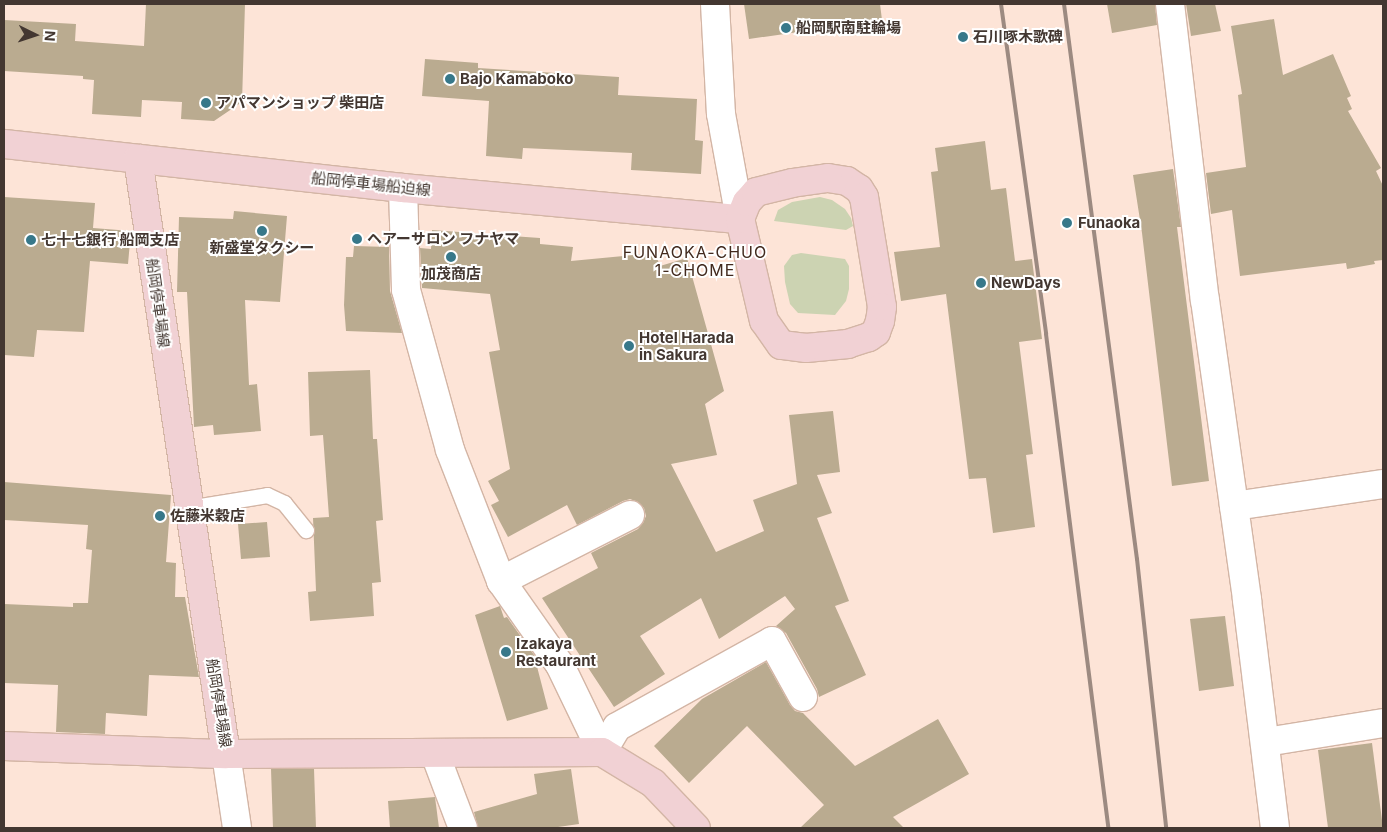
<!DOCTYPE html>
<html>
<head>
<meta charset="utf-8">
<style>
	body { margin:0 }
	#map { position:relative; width:1387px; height:832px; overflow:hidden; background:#fde4d7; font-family:Inter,"Noto Sans JP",sans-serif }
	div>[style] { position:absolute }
	.green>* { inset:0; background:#ccd3b2 }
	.building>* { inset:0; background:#baab90 }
	.roads { filter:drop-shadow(1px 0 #d3b5a5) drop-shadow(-1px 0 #d3b5a5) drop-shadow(0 1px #d3b5a5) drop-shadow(0 -1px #d3b5a5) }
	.lane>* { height:15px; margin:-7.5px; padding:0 7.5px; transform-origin:7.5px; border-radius:7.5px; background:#fff }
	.street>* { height:28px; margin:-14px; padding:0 14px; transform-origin:14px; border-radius:14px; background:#fff }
	.secondary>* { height:28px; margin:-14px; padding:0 14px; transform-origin:14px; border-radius:14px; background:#f1d1d4 }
	.rail>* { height:4px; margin:-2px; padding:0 2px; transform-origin:2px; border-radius:2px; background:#9c8a81 }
	.dots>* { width:14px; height:14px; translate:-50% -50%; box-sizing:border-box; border:2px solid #fff; border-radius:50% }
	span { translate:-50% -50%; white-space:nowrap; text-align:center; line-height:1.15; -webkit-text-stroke:4px #fff; paint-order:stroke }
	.poi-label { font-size:15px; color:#433731; font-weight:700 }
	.left { translate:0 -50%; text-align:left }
	.street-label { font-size:15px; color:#433731 }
	.neighbourhood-label { font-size:16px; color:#422a1e; letter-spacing:1px }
	.frame { position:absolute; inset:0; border:5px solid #433731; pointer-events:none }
	.north { position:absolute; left:10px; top:10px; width:50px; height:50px; -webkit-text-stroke:4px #fff; paint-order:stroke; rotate:94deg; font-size:14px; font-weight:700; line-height:20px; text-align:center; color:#433731 }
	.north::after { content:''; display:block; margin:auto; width:18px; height:22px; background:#433731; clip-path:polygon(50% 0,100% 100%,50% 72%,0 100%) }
</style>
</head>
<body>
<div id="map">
	<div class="green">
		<i style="clip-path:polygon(820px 197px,832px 200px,845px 209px,851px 218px,853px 226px,846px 230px,774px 221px,778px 210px,792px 202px)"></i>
		<i style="clip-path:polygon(801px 253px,845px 259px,849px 266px,849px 289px,846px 301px,835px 315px,798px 313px,790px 304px,785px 282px,784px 266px,792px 255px)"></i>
	</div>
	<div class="building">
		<i style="clip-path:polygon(146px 4px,245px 4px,242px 102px,214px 121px,181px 119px,182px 102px,142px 100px,141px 117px,92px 114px,94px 80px,83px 79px,83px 76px,4px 71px,4px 20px,76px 24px,75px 41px,144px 46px)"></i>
		<i style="clip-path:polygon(744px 4px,880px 4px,882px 20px,749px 39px)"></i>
		<i style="clip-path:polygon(1107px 4px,1155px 4px,1157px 25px,1112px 33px)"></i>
		<i style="clip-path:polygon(1186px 4px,1215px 4px,1221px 31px,1191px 36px)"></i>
		<i style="clip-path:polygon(1274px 19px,1283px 75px,1333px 54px,1351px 96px,1347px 98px,1352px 109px,1348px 111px,1381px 168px,1376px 171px,1383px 186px,1383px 260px,1374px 261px,1375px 264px,1347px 269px,1346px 263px,1240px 276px,1232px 210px,1211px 214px,1206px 173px,1246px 167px,1238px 95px,1242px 94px,1231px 26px)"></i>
		<i style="clip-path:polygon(425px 59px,478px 63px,478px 68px,619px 77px,618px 95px,697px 99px,695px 140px,703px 141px,701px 174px,631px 170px,632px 153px,523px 148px,522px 159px,486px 156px,489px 101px,422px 96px)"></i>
		<i style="clip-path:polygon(985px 141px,991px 190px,1006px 188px,1015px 261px,1032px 259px,1042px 339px,1019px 342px,1033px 454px,1026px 455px,1035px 527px,993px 533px,986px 478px,969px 479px,946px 294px,901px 301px,894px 252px,940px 247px,931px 172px,938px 171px,935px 148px)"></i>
		<i style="clip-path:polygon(1173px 169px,1181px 227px,1177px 227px,1209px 481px,1172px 486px,1142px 233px,1133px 175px)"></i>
		<i style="clip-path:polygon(4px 197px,95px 203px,93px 228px,131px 231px,128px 264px,90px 261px,84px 332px,37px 330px,34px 357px,4px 355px)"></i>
		<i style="clip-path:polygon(234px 211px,287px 216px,280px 302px,245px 300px,249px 385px,257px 384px,261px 431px,214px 435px,213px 425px,194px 427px,187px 292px,177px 292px,179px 217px,233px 219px)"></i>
		<i style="clip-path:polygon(432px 230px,540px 238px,540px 244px,573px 247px,571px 261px,655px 253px,660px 266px,687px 258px,724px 391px,705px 404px,717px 455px,671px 464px,716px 552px,764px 531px,753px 500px,797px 484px,789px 415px,833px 411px,840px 472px,817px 475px,832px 513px,817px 518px,849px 601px,835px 606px,866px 675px,819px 697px,817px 689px,786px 633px,776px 626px,795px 609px,785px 596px,719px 639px,701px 598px,640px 636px,665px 674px,614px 707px,542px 598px,598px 568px,591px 553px,638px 529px,643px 523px,646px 516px,644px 508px,638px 502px,630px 499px,623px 501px,577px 525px,567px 505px,508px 537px,491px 505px,499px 501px,488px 481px,510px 469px,489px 352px,500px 350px,490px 294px,422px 288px,420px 248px,431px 249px)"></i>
		<i style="clip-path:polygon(354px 246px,389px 247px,390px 291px,402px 333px,346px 331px,344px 305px,346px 257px,353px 257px)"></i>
		<i style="clip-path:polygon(370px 370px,373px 439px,377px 439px,383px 520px,376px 521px,381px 582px,372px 583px,374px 616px,310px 621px,308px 592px,316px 591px,313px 518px,329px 517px,323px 435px,310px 436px,308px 372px)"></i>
		<i style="clip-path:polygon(4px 482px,171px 495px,166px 562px,176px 563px,175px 597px,185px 597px,199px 677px,149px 675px,147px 716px,106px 713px,105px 734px,56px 732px,58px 685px,4px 683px,4px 604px,73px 607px,73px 603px,88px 603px,92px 550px,86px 549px,88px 525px,4px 520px)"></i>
		<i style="clip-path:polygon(267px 522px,270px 557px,241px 559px,238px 524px)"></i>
		<i style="clip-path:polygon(500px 606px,504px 618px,507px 617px,534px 655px,548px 709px,507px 721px,475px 615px)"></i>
		<i style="clip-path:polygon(1225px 616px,1234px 686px,1199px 691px,1190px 619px)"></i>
		<i style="clip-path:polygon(766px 662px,790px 705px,795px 711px,803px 713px,855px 766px,938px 719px,969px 774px,893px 817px,904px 828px,800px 828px,824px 805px,747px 726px,689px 783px,654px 746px,702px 699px)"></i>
		<i style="clip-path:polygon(1372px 743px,1383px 828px,1328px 828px,1318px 750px)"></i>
		<i style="clip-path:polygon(271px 769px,314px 769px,316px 828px,273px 828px)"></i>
		<i style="clip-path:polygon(571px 769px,579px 824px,551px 828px,478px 828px,474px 812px,537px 794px,534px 774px)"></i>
		<i style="clip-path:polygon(435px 797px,439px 828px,390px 828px,388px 801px)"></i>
	</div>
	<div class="roads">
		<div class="lane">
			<i style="left:188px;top:508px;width:80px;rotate:-9.3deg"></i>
			<i style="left:267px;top:495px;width:19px;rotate:25deg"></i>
			<i style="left:284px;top:503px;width:35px;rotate:51deg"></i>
		</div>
		<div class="street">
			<i style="left:715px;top:4px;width:110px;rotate:86.9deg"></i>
			<i style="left:721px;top:114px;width:107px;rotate:79.7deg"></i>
			<i style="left:1170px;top:4px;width:298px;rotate:83.3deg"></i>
			<i style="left:1205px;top:300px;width:303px;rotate:82deg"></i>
			<i style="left:1247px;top:600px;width:230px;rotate:83deg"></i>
			<i style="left:403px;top:188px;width:102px;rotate:88.3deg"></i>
			<i style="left:406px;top:290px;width:166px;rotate:74.6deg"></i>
			<i style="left:450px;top:450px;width:141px;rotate:68.7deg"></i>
			<i style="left:501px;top:581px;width:103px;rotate:54.9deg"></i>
			<i style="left:560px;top:665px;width:97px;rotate:64.2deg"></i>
			<i style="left:1234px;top:506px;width:151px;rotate:-8.4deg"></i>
			<i style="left:501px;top:581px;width:145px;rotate:-27.1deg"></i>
			<i style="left:1266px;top:742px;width:119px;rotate:-9.2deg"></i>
			<i style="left:602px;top:752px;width:29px;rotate:-59deg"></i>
			<i style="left:617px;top:727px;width:177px;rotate:-29deg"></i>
			<i style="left:772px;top:641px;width:64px;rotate:61deg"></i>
			<i style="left:226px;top:754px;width:75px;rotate:81.5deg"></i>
			<i style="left:435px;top:754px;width:79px;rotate:69.3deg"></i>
		</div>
		<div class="secondary">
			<i style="left:4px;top:144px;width:401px;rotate:6.3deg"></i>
			<i style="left:403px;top:188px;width:338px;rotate:5.3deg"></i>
			<i style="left:138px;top:159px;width:601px;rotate:81.59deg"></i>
			<i style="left:828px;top:178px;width:19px;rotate:9deg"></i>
			<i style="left:847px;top:181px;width:14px;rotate:34deg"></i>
			<i style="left:859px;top:189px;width:9px;rotate:58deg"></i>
			<i style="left:864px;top:197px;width:111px;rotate:80.7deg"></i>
			<i style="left:882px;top:307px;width:14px;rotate:98deg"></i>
			<i style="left:880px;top:321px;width:12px;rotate:110deg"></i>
			<i style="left:876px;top:332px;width:9px;rotate:144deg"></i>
			<i style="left:869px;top:337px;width:22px;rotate:162deg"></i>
			<i style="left:848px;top:344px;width:42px;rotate:174.6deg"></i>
			<i style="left:806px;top:348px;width:25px;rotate:-173deg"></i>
			<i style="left:781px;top:345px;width:29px;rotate:-125deg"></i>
			<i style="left:764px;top:321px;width:105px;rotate:-103.2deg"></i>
			<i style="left:740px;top:219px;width:18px;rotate:-68deg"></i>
			<i style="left:747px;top:202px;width:13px;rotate:-48deg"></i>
			<i style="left:756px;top:192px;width:37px;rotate:-14deg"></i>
			<i style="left:792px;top:183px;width:36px;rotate:-8deg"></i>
			<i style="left:4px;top:746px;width:222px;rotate:2.1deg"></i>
			<i style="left:226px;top:754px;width:376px;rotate:-0.3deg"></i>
			<i style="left:602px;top:752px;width:60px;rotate:31.3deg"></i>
			<i style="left:653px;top:783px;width:62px;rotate:46.3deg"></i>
		</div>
	</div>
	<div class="rail">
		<i style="left:1001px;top:4px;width:333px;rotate:82.2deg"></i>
		<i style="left:1046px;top:334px;width:498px;rotate:82.8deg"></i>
		<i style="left:1064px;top:4px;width:560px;rotate:82.51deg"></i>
		<i style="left:1137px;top:559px;width:271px;rotate:83.8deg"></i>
	</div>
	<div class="dots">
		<i style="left:786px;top:28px;background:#37788a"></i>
		<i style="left:963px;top:37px;background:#37788a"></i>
		<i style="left:450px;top:79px;background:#37788a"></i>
		<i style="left:206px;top:103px;background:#37788a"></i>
		<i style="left:1067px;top:223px;background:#37788a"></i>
		<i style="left:262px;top:231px;background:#37788a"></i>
		<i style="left:357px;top:239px;background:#37788a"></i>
		<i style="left:31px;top:240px;background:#37788a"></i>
		<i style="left:451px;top:257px;background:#37788a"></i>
		<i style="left:981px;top:283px;background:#37788a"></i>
		<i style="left:629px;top:346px;background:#37788a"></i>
		<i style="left:160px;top:516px;background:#37788a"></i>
		<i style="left:506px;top:652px;background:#37788a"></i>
	</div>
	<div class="poi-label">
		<span class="left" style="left:796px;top:28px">船岡駅南駐輪場</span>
		<span class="left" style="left:973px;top:37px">石川啄木歌碑</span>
		<span class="left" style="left:460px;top:79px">Bajo Kamaboko</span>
		<span class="left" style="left:216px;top:103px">アパマンショップ 柴田店</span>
		<span class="left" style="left:1078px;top:223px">Funaoka</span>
		<span class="left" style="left:367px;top:239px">ヘアーサロン フナヤマ</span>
		<span class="left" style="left:41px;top:240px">七十七銀行 船岡支店</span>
		<span style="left:262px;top:248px">新盛堂タクシー</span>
		<span style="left:451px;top:274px">加茂商店</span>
		<span class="left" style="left:991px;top:283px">NewDays</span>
		<span class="left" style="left:639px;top:346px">Hotel Harada<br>in Sakura</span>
		<span class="left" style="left:170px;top:516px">佐藤米穀店</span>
		<span class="left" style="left:516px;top:652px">Izakaya<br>Restaurant</span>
	</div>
	<div class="street-label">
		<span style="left:371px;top:184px;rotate:6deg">船岡停車場船迫線</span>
		<span style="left:158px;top:303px;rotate:82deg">船岡停車場線</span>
		<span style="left:219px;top:703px;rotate:81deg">船岡停車場線</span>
	</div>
	<div class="neighbourhood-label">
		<span style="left:695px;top:261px">FUNAOKA-CHUO<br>1-CHOME</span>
	</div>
	<div class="frame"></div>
	<div class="north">N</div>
</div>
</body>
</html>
